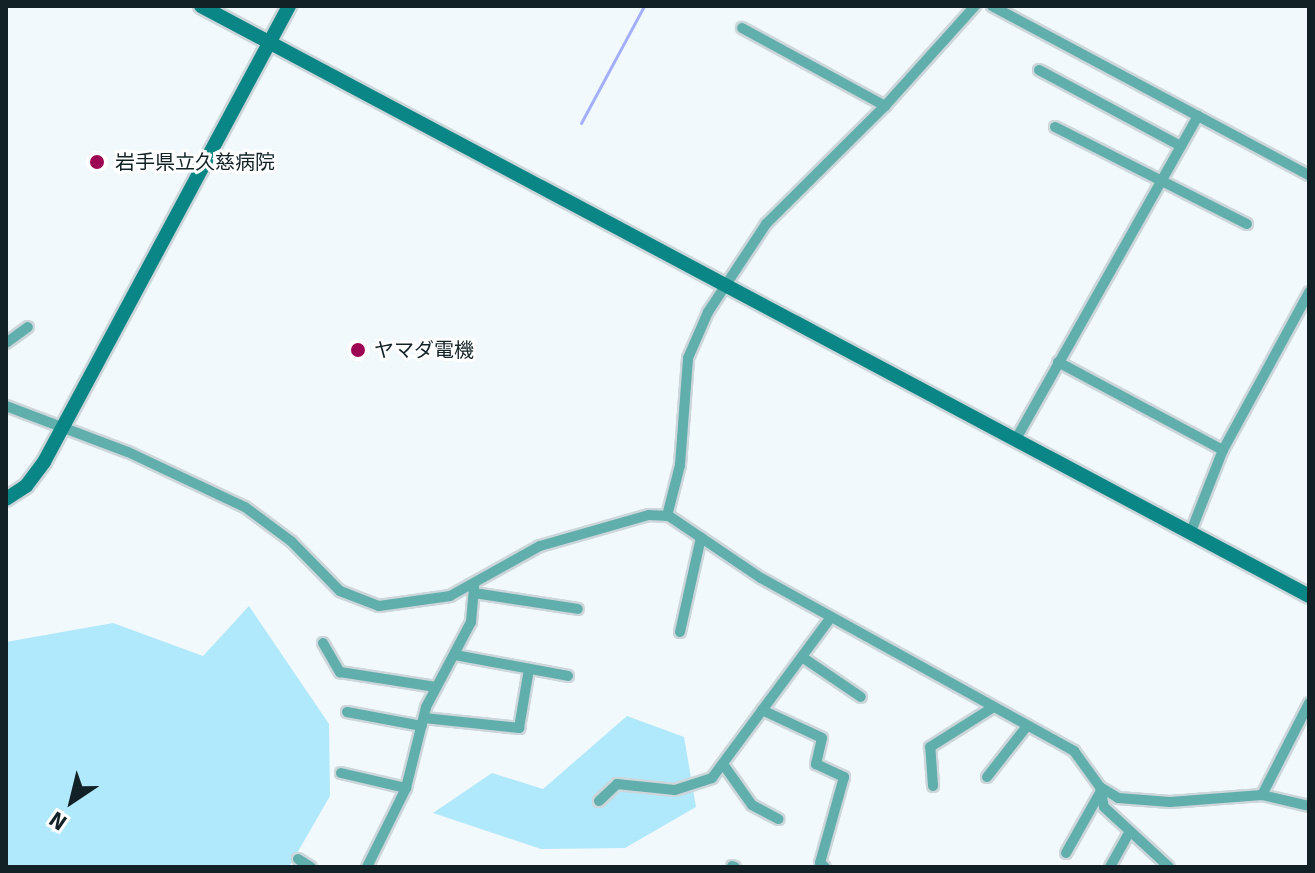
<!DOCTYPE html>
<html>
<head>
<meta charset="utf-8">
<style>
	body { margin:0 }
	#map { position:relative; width:1315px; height:873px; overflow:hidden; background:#f1f9fc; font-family:Signika,"Noto Sans JP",sans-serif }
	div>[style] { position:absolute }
	.green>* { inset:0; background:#b0e8fc }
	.stream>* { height:3px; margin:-1.5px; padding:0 1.5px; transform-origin:1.5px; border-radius:1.5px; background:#a3b0ff }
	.roads { filter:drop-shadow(2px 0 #cdd6da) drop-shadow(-2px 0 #cdd6da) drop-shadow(0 2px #cdd6da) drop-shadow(0 -2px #cdd6da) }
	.street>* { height:10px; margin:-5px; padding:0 5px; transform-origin:5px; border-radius:5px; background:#60afad }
	.secondary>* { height:14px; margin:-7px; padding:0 7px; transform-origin:7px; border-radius:7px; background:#098685 }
	.dots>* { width:22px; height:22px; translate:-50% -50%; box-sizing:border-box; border:4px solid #fff; border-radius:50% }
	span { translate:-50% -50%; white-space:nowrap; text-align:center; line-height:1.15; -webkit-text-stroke:6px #fff; paint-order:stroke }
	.poi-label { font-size:20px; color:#122126 }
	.left { translate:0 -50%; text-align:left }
	.frame { position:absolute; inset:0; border:8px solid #122126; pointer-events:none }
	.north { position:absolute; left:32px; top:761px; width:80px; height:80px; -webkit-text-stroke:6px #fff; paint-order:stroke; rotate:215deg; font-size:22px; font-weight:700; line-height:32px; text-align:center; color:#122126 }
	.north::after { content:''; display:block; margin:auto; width:28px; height:36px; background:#122126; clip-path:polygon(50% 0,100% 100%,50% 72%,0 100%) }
</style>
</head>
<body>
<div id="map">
	<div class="green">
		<i style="clip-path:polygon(249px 606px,329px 724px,330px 796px,289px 867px,6px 867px,6px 642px,113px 623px,203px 656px)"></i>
		<i style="clip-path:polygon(627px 716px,684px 737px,696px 807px,625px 848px,541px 849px,433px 813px,492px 773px,543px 789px)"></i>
	</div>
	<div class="stream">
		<i style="left:581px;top:123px;width:133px;rotate:-61.7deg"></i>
	</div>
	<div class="roads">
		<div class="street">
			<i style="left:992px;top:6px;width:359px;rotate:28.1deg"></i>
			<i style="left:742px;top:28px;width:163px;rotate:28.6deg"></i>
			<i style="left:1039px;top:70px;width:161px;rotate:28.2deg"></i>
			<i style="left:1055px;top:127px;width:215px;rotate:26.8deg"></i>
			<i style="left:6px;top:343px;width:27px;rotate:-36deg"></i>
			<i style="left:1058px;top:362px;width:187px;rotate:28.1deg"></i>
			<i style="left:6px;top:406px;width:130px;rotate:20.7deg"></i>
			<i style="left:128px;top:452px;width:129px;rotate:25.2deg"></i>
			<i style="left:245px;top:507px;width:57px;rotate:36.5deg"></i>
			<i style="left:291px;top:541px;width:70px;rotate:45.6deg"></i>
			<i style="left:340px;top:591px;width:42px;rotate:21deg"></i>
			<i style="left:379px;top:606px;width:72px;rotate:-8deg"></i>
			<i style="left:450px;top:596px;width:103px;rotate:-29.1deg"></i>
			<i style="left:540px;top:546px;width:113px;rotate:-15.9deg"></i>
			<i style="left:649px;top:515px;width:20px;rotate:3deg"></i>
			<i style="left:669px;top:516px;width:111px;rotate:34deg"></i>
			<i style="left:761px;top:578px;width:358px;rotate:28.9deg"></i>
			<i style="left:1074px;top:751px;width:44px;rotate:54.2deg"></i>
			<i style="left:1100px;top:787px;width:21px;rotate:31deg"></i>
			<i style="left:1118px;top:798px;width:52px;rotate:4.4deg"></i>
			<i style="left:1170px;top:802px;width:92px;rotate:-4.4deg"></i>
			<i style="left:1262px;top:795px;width:48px;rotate:13.2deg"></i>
			<i style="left:1016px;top:439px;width:371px;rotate:-60.6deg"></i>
			<i style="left:667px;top:516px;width:53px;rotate:-75.7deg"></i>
			<i style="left:680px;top:465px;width:107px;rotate:-85.7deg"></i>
			<i style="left:688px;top:358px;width:50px;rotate:-66.5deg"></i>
			<i style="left:708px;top:312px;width:105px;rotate:-56.6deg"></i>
			<i style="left:766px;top:224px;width:168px;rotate:-44.8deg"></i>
			<i style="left:885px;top:106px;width:135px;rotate:-48deg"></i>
			<i style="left:1190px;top:534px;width:90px;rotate:-68.6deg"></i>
			<i style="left:1223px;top:450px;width:180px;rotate:-61.4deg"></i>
			<i style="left:474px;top:593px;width:105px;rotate:8.7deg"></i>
			<i style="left:680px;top:632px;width:97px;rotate:-77.5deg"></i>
			<i style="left:323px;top:643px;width:34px;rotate:60deg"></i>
			<i style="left:340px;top:672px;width:97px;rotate:8.9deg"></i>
			<i style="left:455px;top:655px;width:115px;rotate:10.5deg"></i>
			<i style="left:802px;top:657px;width:71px;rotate:34.1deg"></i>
			<i style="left:762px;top:710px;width:66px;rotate:25deg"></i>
			<i style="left:822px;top:738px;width:27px;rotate:103deg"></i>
			<i style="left:816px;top:764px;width:31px;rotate:25deg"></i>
			<i style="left:844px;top:777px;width:89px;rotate:105.6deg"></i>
			<i style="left:820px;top:863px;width:6px;rotate:39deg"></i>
			<i style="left:347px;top:712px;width:76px;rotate:10.6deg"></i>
			<i style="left:424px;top:718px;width:96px;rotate:6deg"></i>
			<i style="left:519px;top:728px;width:60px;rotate:-80.4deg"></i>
			<i style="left:723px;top:764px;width:50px;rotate:54.7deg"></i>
			<i style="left:752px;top:805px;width:30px;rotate:28deg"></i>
			<i style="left:341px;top:773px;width:67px;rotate:13deg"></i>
			<i style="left:987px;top:777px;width:65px;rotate:-51.9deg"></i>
			<i style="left:933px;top:786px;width:39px;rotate:-94deg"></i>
			<i style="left:930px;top:747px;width:73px;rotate:-32.2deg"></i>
			<i style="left:1100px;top:787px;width:20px;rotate:79deg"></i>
			<i style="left:1104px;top:807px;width:88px;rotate:42.7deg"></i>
			<i style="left:1262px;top:795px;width:103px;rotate:-62.9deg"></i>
			<i style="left:599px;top:801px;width:25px;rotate:-43deg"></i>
			<i style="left:617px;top:784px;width:58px;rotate:5.9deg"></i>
			<i style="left:675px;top:790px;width:39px;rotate:-18deg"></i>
			<i style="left:712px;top:778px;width:200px;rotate:-53.5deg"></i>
			<i style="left:1066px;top:853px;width:71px;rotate:-60.6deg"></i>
			<i style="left:298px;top:859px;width:15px;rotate:32deg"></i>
			<i style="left:732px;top:866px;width:3px;rotate:18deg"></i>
			<i style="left:367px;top:867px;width:88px;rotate:-63.7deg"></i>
			<i style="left:406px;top:788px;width:83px;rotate:-76.1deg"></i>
			<i style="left:426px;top:707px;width:96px;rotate:-62.1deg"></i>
			<i style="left:471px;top:622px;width:38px;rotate:-85deg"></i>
			<i style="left:1110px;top:867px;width:41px;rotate:-60.9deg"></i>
		</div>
		<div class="secondary">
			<i style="left:201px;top:6px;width:1255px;rotate:28.03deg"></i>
			<i style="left:6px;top:499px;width:24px;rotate:-33deg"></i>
			<i style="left:26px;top:486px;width:30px;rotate:-53deg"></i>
			<i style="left:44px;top:462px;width:518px;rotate:-61.75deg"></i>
		</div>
	</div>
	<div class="dots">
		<i style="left:97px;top:162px;background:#9c0653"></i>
		<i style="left:358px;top:350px;background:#9c0653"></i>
	</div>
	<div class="poi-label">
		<span class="left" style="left:115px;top:162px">岩手県立久慈病院</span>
		<span class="left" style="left:374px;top:350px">ヤマダ電機</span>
	</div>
	<div class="frame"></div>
	<div class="north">N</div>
</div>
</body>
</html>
